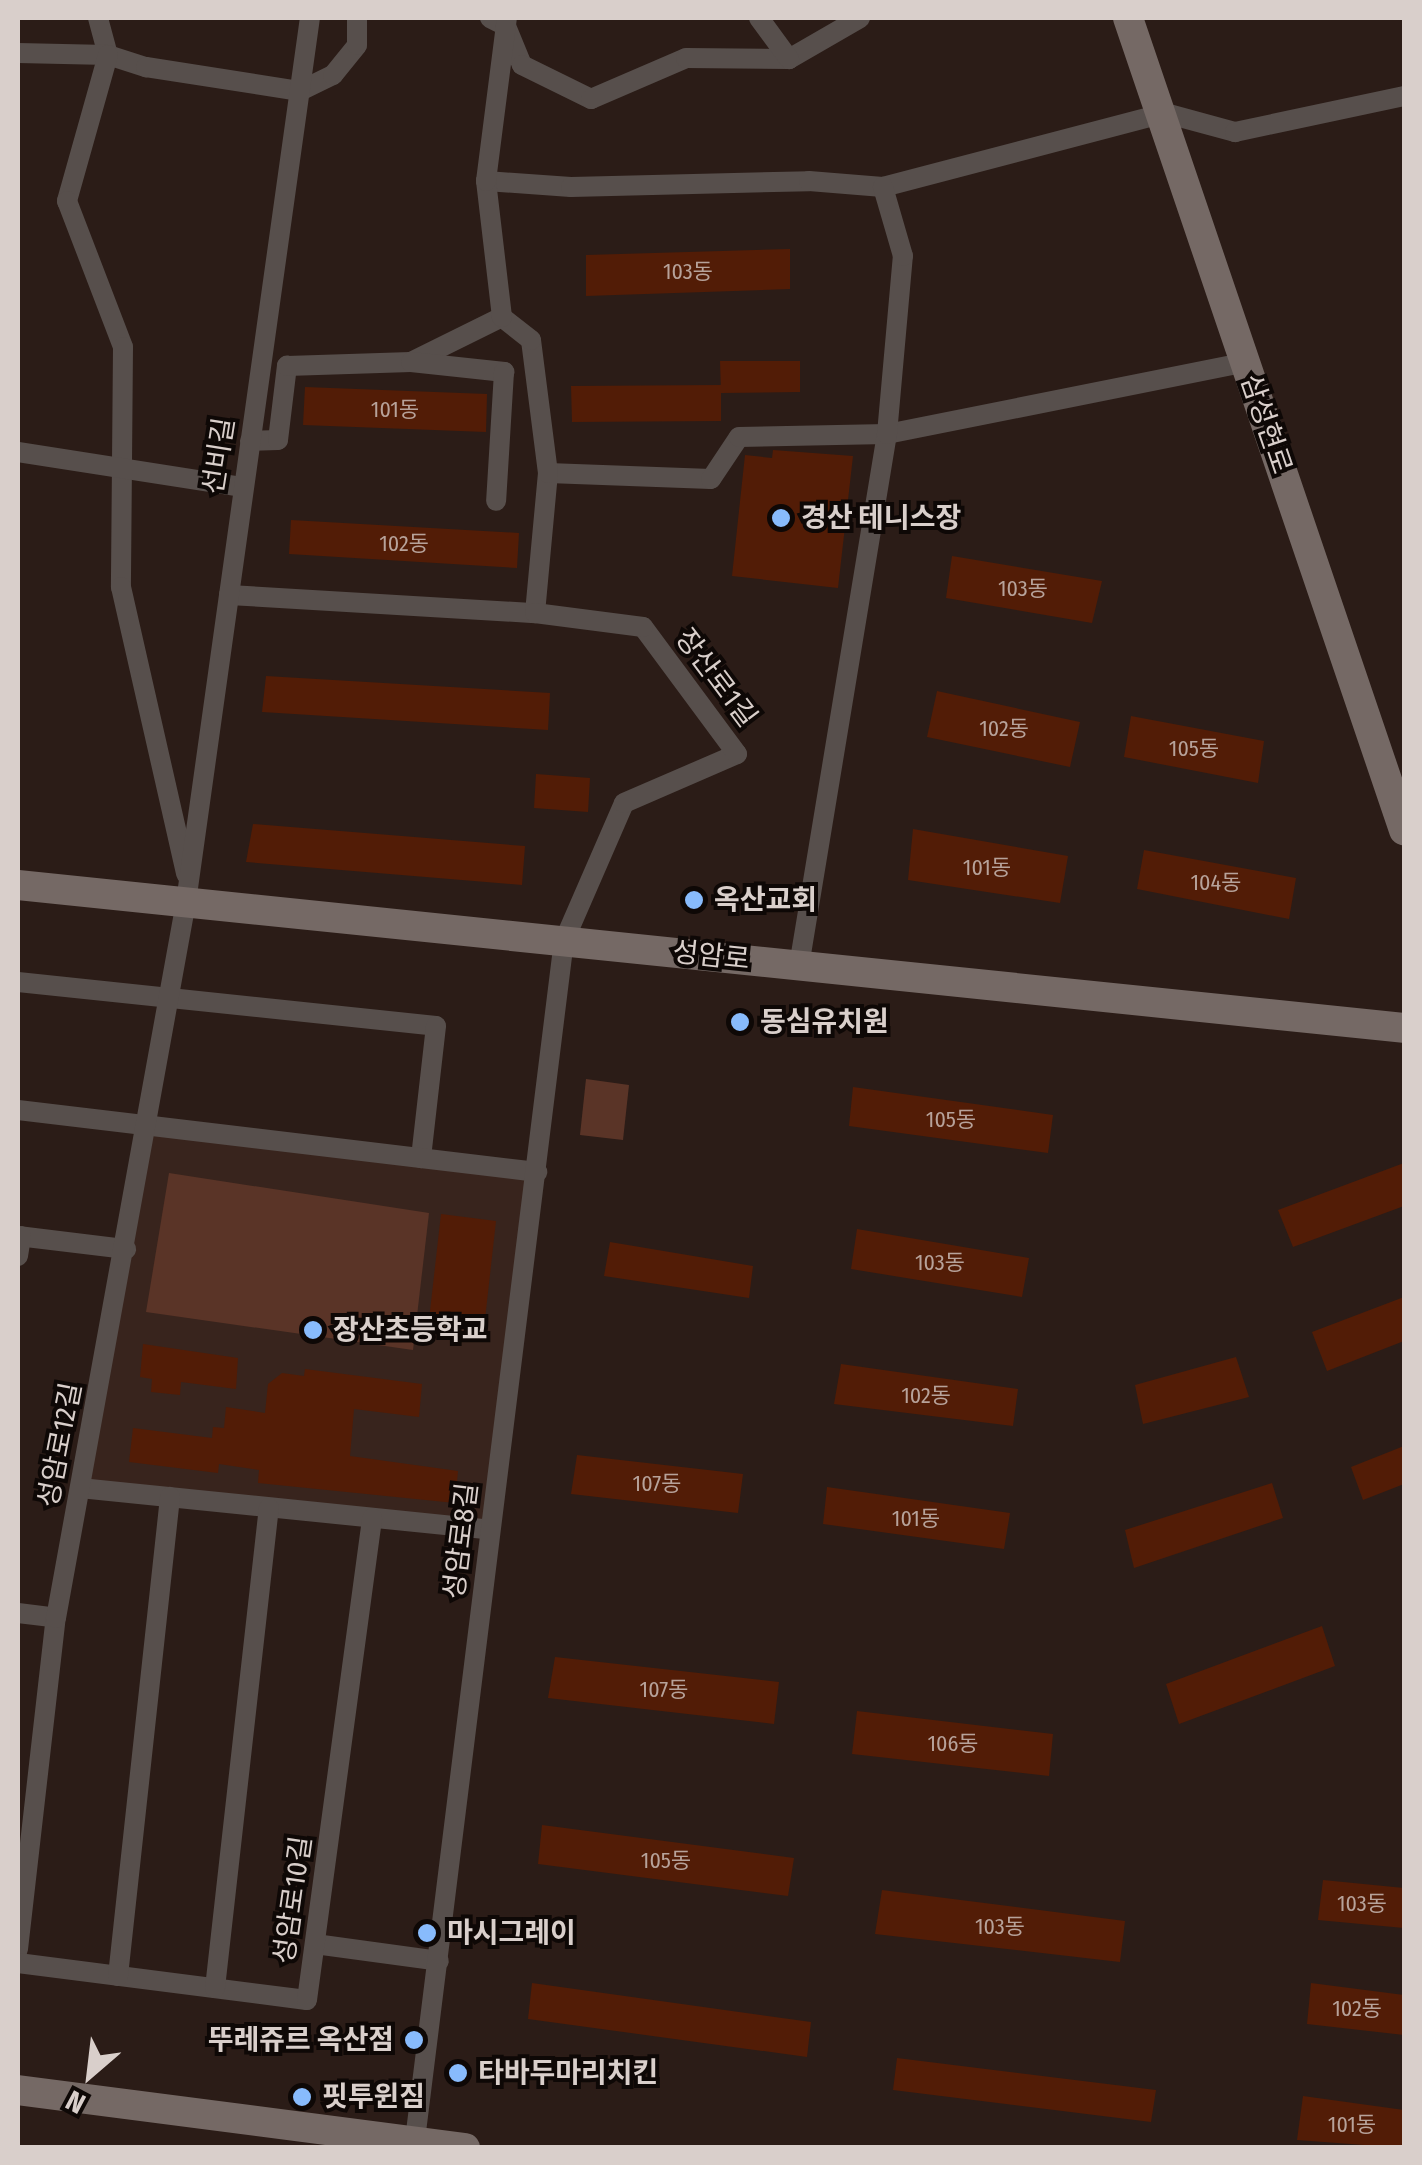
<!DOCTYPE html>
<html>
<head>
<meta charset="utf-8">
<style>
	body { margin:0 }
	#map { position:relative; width:1422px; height:2165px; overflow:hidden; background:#2b1c17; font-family:"Fira Sans Condensed","Noto Sans KR",sans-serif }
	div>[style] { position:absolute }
	.built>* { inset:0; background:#38241d }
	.green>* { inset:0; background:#5a3427 }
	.building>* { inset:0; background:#521c06 }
	.street>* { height:20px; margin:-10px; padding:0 10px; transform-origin:10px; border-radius:10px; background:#574f4c }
	.secondary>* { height:30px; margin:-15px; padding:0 15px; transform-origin:15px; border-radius:15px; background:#756965 }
	.dots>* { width:28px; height:28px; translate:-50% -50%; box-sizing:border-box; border:5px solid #0e0806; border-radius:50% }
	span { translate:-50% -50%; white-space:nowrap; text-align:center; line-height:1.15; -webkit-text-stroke:8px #0e0806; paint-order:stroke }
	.number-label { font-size:22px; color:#b7a29a }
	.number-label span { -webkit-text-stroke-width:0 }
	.street-label { font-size:28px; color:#d9cfcb }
	.poi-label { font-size:28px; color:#d9cfcb; font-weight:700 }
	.left { translate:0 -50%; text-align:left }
	.right { translate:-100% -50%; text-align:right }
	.frame { position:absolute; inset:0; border:20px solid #d9cfcb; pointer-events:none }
	.north { position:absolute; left:40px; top:2025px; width:100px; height:100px; -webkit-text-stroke:8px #0e0806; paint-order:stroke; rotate:208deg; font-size:28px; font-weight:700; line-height:40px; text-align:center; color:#d9cfcb }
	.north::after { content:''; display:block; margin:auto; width:35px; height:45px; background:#d9cfcb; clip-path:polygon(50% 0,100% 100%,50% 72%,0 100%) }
</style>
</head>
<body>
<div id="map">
	<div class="built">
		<i style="clip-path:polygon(148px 1125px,537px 1172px,490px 1530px,80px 1488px)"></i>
	</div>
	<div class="green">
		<i style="clip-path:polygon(586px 1079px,629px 1085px,623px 1140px,580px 1135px)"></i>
		<i style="clip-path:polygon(169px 1173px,429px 1213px,413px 1350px,146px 1312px)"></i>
	</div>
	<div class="building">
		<i style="clip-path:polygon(790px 249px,790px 289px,586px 296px,586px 255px)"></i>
		<i style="clip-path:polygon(720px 361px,800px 361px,800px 392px,721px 393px)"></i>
		<i style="clip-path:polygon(721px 385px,721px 421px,572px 422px,571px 386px)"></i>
		<i style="clip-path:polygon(305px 387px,487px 394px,486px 432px,303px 425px)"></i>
		<i style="clip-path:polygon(773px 450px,853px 456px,838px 588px,732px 576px,745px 455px,772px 458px)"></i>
		<i style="clip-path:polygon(291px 520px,519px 533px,517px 568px,289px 554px)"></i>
		<i style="clip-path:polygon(952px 556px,1102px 581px,1092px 623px,946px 598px)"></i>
		<i style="clip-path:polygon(266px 676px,550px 693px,548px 730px,262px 712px)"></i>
		<i style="clip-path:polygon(937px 691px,1080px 722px,1070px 767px,927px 737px)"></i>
		<i style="clip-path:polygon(1131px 716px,1264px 741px,1258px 783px,1124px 757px)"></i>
		<i style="clip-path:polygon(536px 774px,590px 778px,588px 812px,534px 808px)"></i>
		<i style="clip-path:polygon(253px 824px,525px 846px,522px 885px,246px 862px)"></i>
		<i style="clip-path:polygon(913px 829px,1068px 856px,1060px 903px,908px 880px)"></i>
		<i style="clip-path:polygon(1144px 850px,1296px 878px,1289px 919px,1137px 889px)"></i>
		<i style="clip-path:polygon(853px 1087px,1053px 1115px,1048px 1153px,849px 1126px)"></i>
		<i style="clip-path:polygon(1404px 1163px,1404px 1206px,1293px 1247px,1278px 1210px)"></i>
		<i style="clip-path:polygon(441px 1214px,496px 1221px,484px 1328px,429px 1320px)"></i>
		<i style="clip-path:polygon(857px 1229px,1029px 1258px,1022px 1297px,851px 1269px)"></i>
		<i style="clip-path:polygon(610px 1242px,753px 1266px,749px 1298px,604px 1276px)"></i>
		<i style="clip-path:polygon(1404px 1297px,1404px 1341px,1327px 1371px,1312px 1332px)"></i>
		<i style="clip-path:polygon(143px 1344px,238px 1358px,236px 1389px,181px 1382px,180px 1395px,151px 1392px,152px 1379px,140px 1377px)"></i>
		<i style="clip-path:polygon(1236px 1357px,1249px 1397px,1143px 1424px,1135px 1385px)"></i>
		<i style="clip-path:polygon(841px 1364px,1018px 1389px,1013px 1426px,834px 1404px)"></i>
		<i style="clip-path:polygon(305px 1369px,422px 1384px,419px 1417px,354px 1409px,350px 1456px,458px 1471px,455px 1503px,258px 1483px,259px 1470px,219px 1464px,218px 1473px,129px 1462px,133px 1428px,212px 1438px,213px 1427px,224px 1428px,226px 1407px,265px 1413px,268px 1384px,282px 1373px,304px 1376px)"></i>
		<i style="clip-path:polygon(1404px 1446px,1404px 1484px,1363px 1500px,1351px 1467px)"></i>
		<i style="clip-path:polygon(577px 1455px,743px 1474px,738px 1513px,571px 1494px)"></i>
		<i style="clip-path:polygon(1272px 1483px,1283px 1518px,1134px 1568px,1125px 1530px)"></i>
		<i style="clip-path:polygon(827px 1487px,1010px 1513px,1004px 1549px,823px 1524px)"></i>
		<i style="clip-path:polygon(1322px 1626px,1335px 1666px,1179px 1724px,1166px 1684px)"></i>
		<i style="clip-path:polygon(555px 1657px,779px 1682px,774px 1724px,548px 1698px)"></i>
		<i style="clip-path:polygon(857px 1711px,1053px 1734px,1049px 1776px,852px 1754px)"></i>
		<i style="clip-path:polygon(542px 1825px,794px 1858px,788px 1896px,538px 1864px)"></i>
		<i style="clip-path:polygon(1323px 1880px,1404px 1888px,1404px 1928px,1318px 1920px)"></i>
		<i style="clip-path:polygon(882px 1890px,1125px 1921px,1120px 1962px,875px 1934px)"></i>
		<i style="clip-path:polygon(532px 1983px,811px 2022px,807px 2057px,528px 2019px)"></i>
		<i style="clip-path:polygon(1311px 1983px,1404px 1995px,1404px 2035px,1307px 2024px)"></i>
		<i style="clip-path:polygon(897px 2058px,1156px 2090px,1151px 2122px,893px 2090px)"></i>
		<i style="clip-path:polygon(1303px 2096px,1404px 2110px,1404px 2148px,1297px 2140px)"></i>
	</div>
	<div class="street">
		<i style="left:98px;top:18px;width:38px;rotate:75deg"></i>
		<i style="left:108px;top:55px;width:40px;rotate:18deg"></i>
		<i style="left:146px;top:67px;width:156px;rotate:8.9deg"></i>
		<i style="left:300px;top:91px;width:37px;rotate:-26deg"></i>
		<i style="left:333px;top:75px;width:38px;rotate:-51deg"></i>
		<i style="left:357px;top:45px;width:27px;rotate:-90deg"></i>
		<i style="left:490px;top:18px;width:18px;rotate:27deg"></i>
		<i style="left:506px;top:26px;width:42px;rotate:67.7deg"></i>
		<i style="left:522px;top:65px;width:77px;rotate:26.2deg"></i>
		<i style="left:591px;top:99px;width:103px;rotate:-23.3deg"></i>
		<i style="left:686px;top:58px;width:103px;rotate:0.6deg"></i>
		<i style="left:789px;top:59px;width:82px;rotate:-30deg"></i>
		<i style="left:759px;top:18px;width:51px;rotate:53.8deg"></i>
		<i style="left:18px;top:53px;width:90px;rotate:1.3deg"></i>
		<i style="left:108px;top:55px;width:152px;rotate:105.7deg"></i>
		<i style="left:67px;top:201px;width:156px;rotate:69deg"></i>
		<i style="left:123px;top:347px;width:240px;rotate:90.5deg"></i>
		<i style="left:121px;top:587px;width:294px;rotate:77.2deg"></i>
		<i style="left:486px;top:181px;width:85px;rotate:4deg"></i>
		<i style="left:571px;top:187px;width:238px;rotate:-1.4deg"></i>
		<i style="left:809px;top:181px;width:74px;rotate:4.6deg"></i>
		<i style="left:883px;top:187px;width:292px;rotate:-14.7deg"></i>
		<i style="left:1165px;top:113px;width:73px;rotate:15.2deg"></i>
		<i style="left:1235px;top:132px;width:173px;rotate:-12deg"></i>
		<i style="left:411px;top:362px;width:102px;rotate:-26.3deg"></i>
		<i style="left:250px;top:441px;width:28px;rotate:-2deg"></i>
		<i style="left:278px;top:440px;width:75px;rotate:-83.1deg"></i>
		<i style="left:287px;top:366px;width:124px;rotate:-1.8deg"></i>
		<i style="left:411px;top:362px;width:94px;rotate:6.1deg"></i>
		<i style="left:504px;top:372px;width:129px;rotate:93.5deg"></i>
		<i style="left:18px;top:452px;width:226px;rotate:8.9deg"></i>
		<i style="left:548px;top:473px;width:163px;rotate:2.1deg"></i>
		<i style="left:711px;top:479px;width:50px;rotate:-56.3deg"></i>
		<i style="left:739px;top:437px;width:148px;rotate:-1.2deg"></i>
		<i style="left:887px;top:434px;width:366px;rotate:-11.3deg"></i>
		<i style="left:229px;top:595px;width:307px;rotate:3.4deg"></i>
		<i style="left:535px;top:613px;width:141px;rotate:-84.7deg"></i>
		<i style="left:548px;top:473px;width:134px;rotate:-97.3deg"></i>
		<i style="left:531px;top:340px;width:37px;rotate:-142deg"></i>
		<i style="left:502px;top:317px;width:137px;rotate:-96.7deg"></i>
		<i style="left:486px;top:181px;width:164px;rotate:-82.7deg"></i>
		<i style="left:799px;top:966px;width:539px;rotate:-80.61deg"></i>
		<i style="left:887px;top:434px;width:179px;rotate:-84.9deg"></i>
		<i style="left:903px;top:256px;width:72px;rotate:-106.2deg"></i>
		<i style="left:18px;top:982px;width:420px;rotate:6deg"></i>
		<i style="left:436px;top:1026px;width:133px;rotate:96.5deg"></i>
		<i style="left:18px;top:1110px;width:523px;rotate:6.81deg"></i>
		<i style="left:18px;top:1236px;width:109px;rotate:6.9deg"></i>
		<i style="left:18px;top:1256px;width:20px;rotate:-81deg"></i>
		<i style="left:80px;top:1488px;width:412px;rotate:5.8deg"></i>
		<i style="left:18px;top:1613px;width:38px;rotate:7deg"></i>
		<i style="left:315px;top:1944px;width:125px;rotate:7.8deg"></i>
		<i style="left:18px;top:1949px;width:333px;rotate:-83.5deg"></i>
		<i style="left:56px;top:1618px;width:728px;rotate:-79.71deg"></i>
		<i style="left:186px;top:902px;width:893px;rotate:-82.02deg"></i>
		<i style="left:18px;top:1963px;width:291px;rotate:7.3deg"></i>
		<i style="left:307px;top:2000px;width:486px;rotate:-82.3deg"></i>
		<i style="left:118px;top:1976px;width:482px;rotate:-83.8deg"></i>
		<i style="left:215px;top:1988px;width:483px;rotate:-83.6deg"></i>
		<i style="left:414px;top:2148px;width:1216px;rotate:-82.92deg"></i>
		<i style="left:564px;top:941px;width:150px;rotate:-66.5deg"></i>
		<i style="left:624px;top:803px;width:123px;rotate:-23.4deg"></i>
		<i style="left:737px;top:754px;width:158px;rotate:-126.5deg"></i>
		<i style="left:643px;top:627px;width:109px;rotate:-172.6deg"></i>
	</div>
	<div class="secondary">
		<i style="left:1128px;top:18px;width:858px;rotate:71.23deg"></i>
		<i style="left:18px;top:885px;width:1393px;rotate:5.89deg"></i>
		<i style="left:18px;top:2090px;width:451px;rotate:7.4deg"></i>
	</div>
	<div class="dots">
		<i style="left:781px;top:518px;background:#88bbfc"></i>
		<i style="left:694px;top:900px;background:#88bbfc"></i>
		<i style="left:740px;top:1022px;background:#88bbfc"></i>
		<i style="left:313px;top:1330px;background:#88bbfc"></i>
		<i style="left:427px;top:1933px;background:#88bbfc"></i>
		<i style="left:414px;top:2040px;background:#88bbfc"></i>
		<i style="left:458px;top:2073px;background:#88bbfc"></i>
		<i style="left:302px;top:2097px;background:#88bbfc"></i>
	</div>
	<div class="number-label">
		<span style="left:688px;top:272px">103동</span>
		<span style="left:395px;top:410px">101동</span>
		<span style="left:404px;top:544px">102동</span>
		<span style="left:1023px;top:589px">103동</span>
		<span style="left:1004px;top:729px">102동</span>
		<span style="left:1194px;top:749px">105동</span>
		<span style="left:987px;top:868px">101동</span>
		<span style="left:1216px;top:883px">104동</span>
		<span style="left:951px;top:1120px">105동</span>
		<span style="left:940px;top:1263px">103동</span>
		<span style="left:926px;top:1396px">102동</span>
		<span style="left:657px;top:1484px">107동</span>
		<span style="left:916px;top:1519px">101동</span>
		<span style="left:664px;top:1690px">107동</span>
		<span style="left:953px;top:1744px">106동</span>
		<span style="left:666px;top:1861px">105동</span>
		<span style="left:1362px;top:1904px">103동</span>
		<span style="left:1000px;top:1927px">103동</span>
		<span style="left:1357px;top:2009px">102동</span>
		<span style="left:1352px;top:2125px">101동</span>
	</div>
	<div class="street-label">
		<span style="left:1266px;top:424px;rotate:71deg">삼성현로</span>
		<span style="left:219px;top:456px;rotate:-81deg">선비길</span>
		<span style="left:716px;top:678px;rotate:53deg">장산로1길</span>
		<span style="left:711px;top:956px;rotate:6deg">성암로</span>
		<span style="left:60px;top:1445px;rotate:-79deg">성암로12길</span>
		<span style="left:461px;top:1541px;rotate:-83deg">성암로8길</span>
		<span style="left:293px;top:1900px;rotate:-82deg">성암로10길</span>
	</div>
	<div class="poi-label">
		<span class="left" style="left:801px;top:518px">경산 테니스장</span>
		<span class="left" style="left:714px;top:900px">옥산교회</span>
		<span class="left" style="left:760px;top:1022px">동심유치원</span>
		<span class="left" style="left:333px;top:1330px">장산초등학교</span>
		<span class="left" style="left:447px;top:1933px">마시그레이</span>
		<span class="right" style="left:394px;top:2040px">뚜레쥬르 옥산점</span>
		<span class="left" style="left:478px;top:2073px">타바두마리치킨</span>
		<span class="left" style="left:322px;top:2097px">핏투윈짐</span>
	</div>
	<div class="frame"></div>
	<div class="north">N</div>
</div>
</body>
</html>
